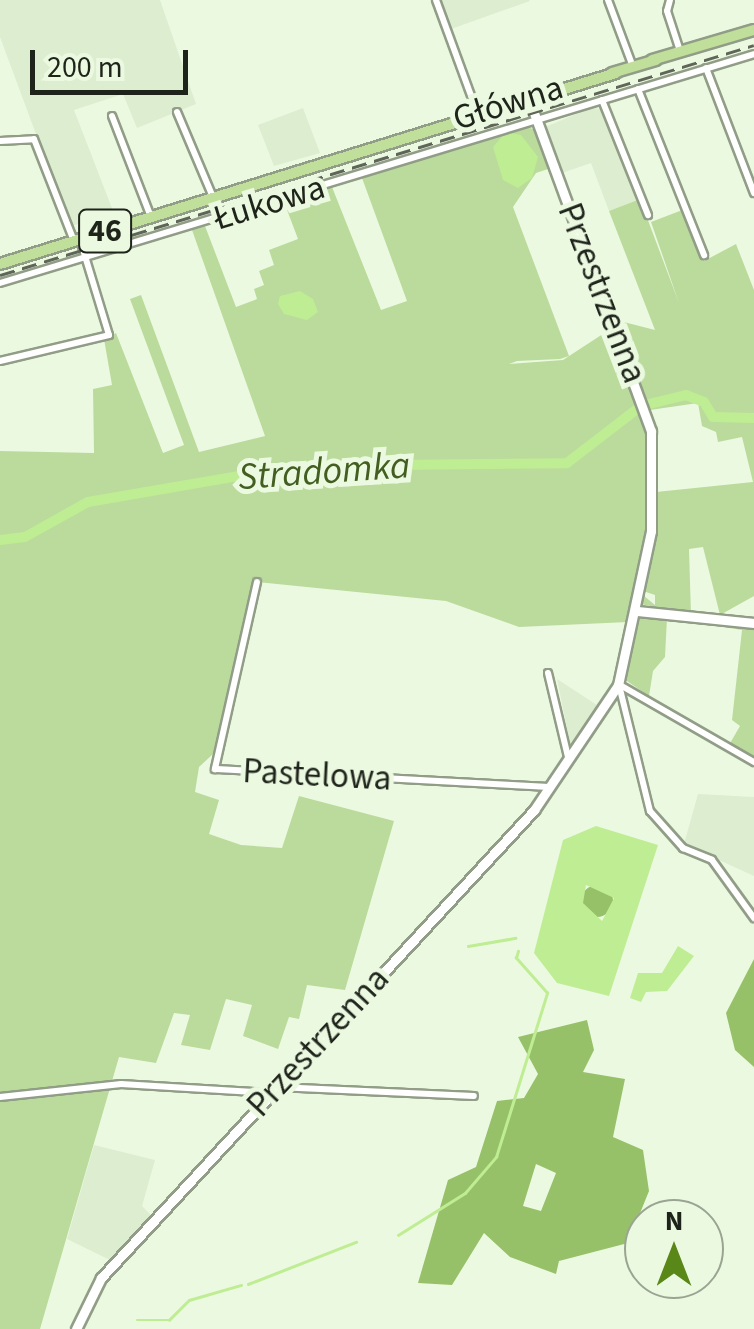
<!DOCTYPE html>
<html>
<head>
<meta charset="utf-8">
<style>
	body { margin:0 }
	#map { position:relative; width:754px; height:1329px; overflow:hidden; background:#ecf9e1; font-family:"Source Sans 3",sans-serif }
	div>[style] { position:absolute }
	.built>* { inset:0; background:#ddedcf }
	.green>* { inset:0; background:#badb9c }
	.forest>* { inset:0; background:#96c169 }
	.round { border-radius:50% }
	.water>* { inset:0; background:#bfed93 }
	.stream>* { height:2.5px; margin:-1.25px; padding:0 1.25px; transform-origin:1.25px; border-radius:1.25px; background:#bfed93 }
	.river>* { height:10px; margin:-5px; padding:0 5px; transform-origin:5px; border-radius:5px; background:#bfed93 }
	.roads { filter:drop-shadow(2px 0 #919d87) drop-shadow(-2px 0 #919d87) drop-shadow(0 2px #919d87) drop-shadow(0 -2px #919d87) }
	.street>* { height:6px; margin:-3px; padding:0 3px; transform-origin:3px; border-radius:3px; background:#fff }
	.secondary>* { height:9px; margin:-4.5px; padding:0 4.5px; transform-origin:4.5px; border-radius:4.5px; background:#fff }
	.primary>* { height:10px; margin:-5px; padding:0 5px; transform-origin:5px; border-radius:5px; background:#bfdf9b }
	.rail>* { height:2.5px; margin-top:-1.25px; transform-origin:0; background:repeating-linear-gradient(90deg,#5f6658 0 15px,transparent 0 23px) }
	span { translate:-50% -50%; white-space:nowrap; text-align:center; line-height:1.15; -webkit-text-stroke:10px #ecf9e1; paint-order:stroke }
	.shield-label span { padding:2px 8px; background:#ecf9e1; border:2px solid; border-radius:8px; -webkit-text-stroke-width:0 }
	.shield-label { font-size:32px; color:#1f241b; font-weight:700 }
	.street-label { font-size:35px; color:#1f241b }
	.water-label { font-size:38px; color:#425e21; font-style:italic }
	.north { position:absolute; left:624px; top:1199px; width:100px; height:100px; box-sizing:border-box; background:#ecf9e1; border:2px solid #9aa492; border-radius:50%; rotate:0deg; font-size:28px; font-weight:700; line-height:40px; text-align:center; color:#1f241b }
	.north::after { content:''; display:block; margin:auto; width:35px; height:45px; background:#598819; clip-path:polygon(50% 0,100% 100%,50% 72%,0 100%) }
	.scale { position:absolute; left:30px; top:50px; width:158px; height:45px; box-sizing:border-box; border:5px solid #1f241b; border-top:0; padding-left:12px; font-size:30px; line-height:35px; white-space:nowrap; color:#1f241b; -webkit-text-stroke:8px #ecf9e1; paint-order:stroke }
</style>
</head>
<body>
<div id="map">
	<div class="built">
		<i style="clip-path:polygon(0 0,160px 0,196px 104px,137px 128px,123px 94px,74px 110px,115px 216px,70px 226px,0 37px)"></i>
		<i style="clip-path:polygon(440px 0,529px 0,530px 1px,451px 29px)"></i>
		<i style="clip-path:polygon(303px 108px,320px 153px,274px 166px,258px 125px)"></i>
		<i style="clip-path:polygon(591px 108px,603px 109px,637px 200px,609px 211px,591px 163px,562px 173px,545px 127px)"></i>
		<i style="clip-path:polygon(557px 679px,597px 705px,573px 745px,570px 744px)"></i>
		<i style="clip-path:polygon(698px 794px,754px 797px,754px 876px,684px 844px)"></i>
		<i style="clip-path:polygon(94px 1145px,155px 1160px,142px 1206px,152px 1216px,110px 1260px,67px 1239px)"></i>
	</div>
	<div class="green">
		<i style="clip-path:polygon(524px 125px,537px 131px,551px 168px,536px 173px,513px 207px,569px 356px,560px 359px,517px 361px,509px 364px,563px 360px,612px 328px,648px 433px,646px 541px,628px 622px,519px 627px,446px 601px,257px 582px,213px 754px,199px 767px,195px 792px,219px 800px,209px 834px,241px 845px,282px 848px,299px 796px,394px 821px,345px 990px,307px 985px,299px 1019px,289px 1017px,278px 1049px,243px 1036px,252px 1005px,226px 999px,210px 1050px,181px 1045px,190px 1015px,174px 1013px,156px 1063px,119px 1057px,40px 1329px,0 1329px,0 451px,94px 453px,93px 389px,112px 385px,104px 339px,116px 333px,163px 453px,184px 445px,130px 299px,141px 295px,199px 452px,265px 436px,192px 230px,205px 226px,236px 307px,257px 299px,254px 289px,264px 285px,259px 271px,274px 265px,269px 250px,298px 239px,284px 202px,332px 187px,381px 310px,407px 301px,362px 178px)"></i>
		<i style="clip-path:polygon(640px 199px,679px 303px,651px 222px,685px 209px,704px 261px,736px 244px,754px 290px,754px 596px,720px 615px,703px 547px,689px 549px,691px 615px,641px 604px,644px 596px,655px 605px,655px 595px,643px 591px,656px 492px,753px 482px,742px 437px,718px 442px,716px 432px,702px 426px,698px 403px,650px 410px,645px 397px,625px 344px,633px 340px,622px 335px,616px 320px,655px 330px,609px 211px)"></i>
		<i style="clip-path:polygon(667px 618px,665px 657px,653px 671px,649px 696px,624px 679px,635px 623px,642px 617px)"></i>
		<i style="clip-path:polygon(723px 627px,754px 627px,754px 761px,729px 745px,740px 726px,732px 720px,742px 630px)"></i>
	</div>
	<div class="forest">
		<i class="round" style="left:581px;top:885px;width:32px;height:32px"></i>
		<i style="clip-path:polygon(754px 959px,754px 1067px,735px 1050px,726px 1013px)"></i>
		<i style="clip-path:polygon(evenodd,587px 1020px,594px 1050px,583px 1072px,625px 1079px,613px 1137px,643px 1150px,649px 1191px,628px 1243px,559px 1261px,556px 1274px,510px 1257px,484px 1233px,452px 1285px,418px 1283px,448px 1180px,476px 1167px,497px 1101px,524px 1098px,538px 1074px,518px 1037px,587px 1020px,536px 1164px,556px 1173px,541px 1211px,523px 1206px,536px 1164px)"></i>
	</div>
	<div class="water">
		<i style="clip-path:polygon(506px 132px,521px 135px,538px 157px,532px 178px,518px 188px,503px 180px,493px 147px)"></i>
		<i style="clip-path:polygon(300px 291px,313px 299px,318px 312px,307px 320px,284px 314px,278px 304px,280px 296px)"></i>
		<i style="clip-path:polygon(evenodd,596px 826px,658px 845px,609px 996px,557px 983px,534px 953px,563px 840px,596px 826px,586px 885px,614px 898px,602px 921px,583px 903px,586px 885px)"></i>
		<i style="clip-path:polygon(678px 946px,694px 956px,667px 991px,646px 992px,641px 1002px,630px 998px,638px 973px,662px 973px)"></i>
	</div>
	<div class="stream">
		<i style="left:468px;top:946px;width:48px;rotate:-9.7deg"></i>
		<i style="left:398px;top:1235px;width:79px;rotate:-32.1deg"></i>
		<i style="left:465px;top:1193px;width:48px;rotate:-49.3deg"></i>
		<i style="left:496px;top:1157px;width:172px;rotate:-72.7deg"></i>
		<i style="left:547px;top:993px;width:47px;rotate:-131.5deg"></i>
		<i style="left:516px;top:958px;width:7px;rotate:-74deg"></i>
		<i style="left:248px;top:1284px;width:116px;rotate:-21.3deg"></i>
		<i style="left:137px;top:1320px;width:32px"></i>
		<i style="left:169px;top:1320px;width:28px;rotate:-45deg"></i>
		<i style="left:189px;top:1300px;width:54px;rotate:-16.1deg"></i>
	</div>
	<div class="river">
		<i style="left:645px;top:405px;width:42px;rotate:-13.7deg"></i>
		<i style="left:686px;top:395px;width:19px;rotate:21deg"></i>
		<i style="left:704px;top:402px;width:17px;rotate:59deg"></i>
		<i style="left:713px;top:417px;width:41px;rotate:1.4deg"></i>
		<i style="left:0;top:540px;width:25px;rotate:-7deg"></i>
		<i style="left:25px;top:537px;width:72px;rotate:-29.1deg"></i>
		<i style="left:88px;top:502px;width:212px;rotate:-9.8deg"></i>
		<i style="left:297px;top:466px;width:270px;rotate:-0.6deg"></i>
		<i style="left:567px;top:463px;width:93px;rotate:-37.6deg"></i>
	</div>
	<div class="roads">
		<div class="street">
			<i style="left:436px;top:0;width:119px;rotate:69.9deg"></i>
			<i style="left:608px;top:0;width:72px;rotate:69.5deg"></i>
			<i style="left:670px;top:0;width:11px;rotate:105deg"></i>
			<i style="left:667px;top:11px;width:42px;rotate:72deg"></i>
			<i style="left:706px;top:68px;width:134px;rotate:69deg"></i>
			<i style="left:638px;top:89px;width:179px;rotate:68.3deg"></i>
			<i style="left:602px;top:100px;width:124px;rotate:68.2deg"></i>
			<i style="left:177px;top:112px;width:90px;rotate:67.1deg"></i>
			<i style="left:112px;top:116px;width:103px;rotate:68.9deg"></i>
			<i style="left:0;top:141px;width:34px;rotate:-3deg"></i>
			<i style="left:34px;top:139px;width:104px;rotate:68.6deg"></i>
			<i style="left:0;top:283px;width:788px;rotate:-16.89deg"></i>
			<i style="left:0;top:361px;width:112px;rotate:-13.4deg"></i>
			<i style="left:109px;top:335px;width:96px;rotate:-106.9deg"></i>
			<i style="left:257px;top:582px;width:192px;rotate:102.7deg"></i>
			<i style="left:215px;top:769px;width:336px;rotate:3.1deg"></i>
			<i style="left:548px;top:673px;width:90px;rotate:76.6deg"></i>
			<i style="left:619px;top:685px;width:130px;rotate:76.2deg"></i>
			<i style="left:650px;top:811px;width:50px;rotate:48.3deg"></i>
			<i style="left:683px;top:848px;width:31px;rotate:22deg"></i>
			<i style="left:712px;top:860px;width:72px;rotate:54.1deg"></i>
			<i style="left:620px;top:685px;width:155px;rotate:29.9deg"></i>
			<i style="left:277px;top:1087px;width:197px;rotate:2.6deg"></i>
			<i style="left:0;top:1097px;width:122px;rotate:-6.1deg"></i>
			<i style="left:121px;top:1084px;width:150px;rotate:3.4deg"></i>
		</div>
		<div class="secondary">
			<i style="left:637px;top:611px;width:118px;rotate:5.9deg"></i>
			<i style="left:76px;top:1329px;width:57px;rotate:-63.9deg"></i>
			<i style="left:101px;top:1278px;width:638px;rotate:-47.22deg"></i>
			<i style="left:534px;top:810px;width:151px;rotate:-56.1deg"></i>
			<i style="left:618px;top:685px;width:157px;rotate:-77.9deg"></i>
			<i style="left:651px;top:531px;width:100px;rotate:-90deg"></i>
			<i style="left:651px;top:431px;width:342px;rotate:-110.2deg"></i>
		</div>
		<div class="primary">
			<i style="left:652px;top:60px;width:106px;rotate:-16.4deg"></i>
			<i style="left:612px;top:73px;width:46px;rotate:-16.5deg"></i>
			<i style="left:0;top:264px;width:645px;rotate:-17.23deg"></i>
		</div>
	</div>
	<div class="rail">
		<i style="left:0;top:275px;width:788px;rotate:-16.96deg"></i>
	</div>
	<div class="shield-label">
		<span style="left:105px;top:231px">46</span>
	</div>
	<div class="street-label">
		<span style="left:508px;top:103px;rotate:-17deg">Główna</span>
		<span style="left:269px;top:203px;rotate:-17deg">Łukowa</span>
		<span style="left:602px;top:293px;rotate:69deg">Przestrzenna</span>
		<span style="left:317px;top:775px;rotate:3deg">Pastelowa</span>
		<span style="left:318px;top:1042px;rotate:-47deg">Przestrzenna</span>
	</div>
	<div class="water-label">
		<span style="left:324px;top:472px;rotate:-4deg">Stradomka</span>
	</div>
	<div class="north">N</div>
	<div class="scale">200 m</div>
</div>
</body>
</html>
